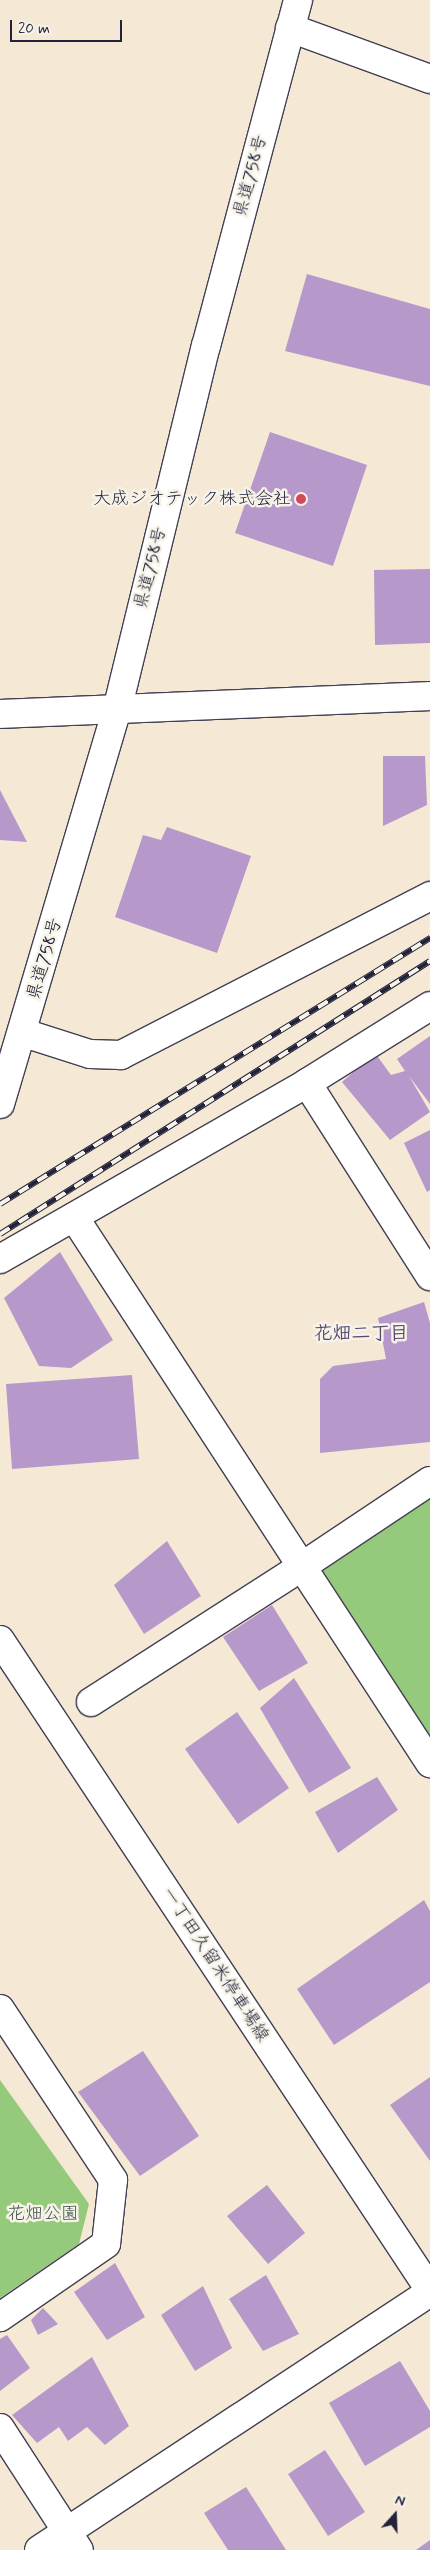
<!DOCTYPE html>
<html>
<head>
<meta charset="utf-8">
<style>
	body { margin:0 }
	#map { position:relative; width:430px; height:2550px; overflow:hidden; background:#f5e9d5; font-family:Mynerve,"Klee One",sans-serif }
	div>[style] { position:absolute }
	.green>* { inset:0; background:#95c97b }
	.building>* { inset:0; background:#b798cb }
	.roads { filter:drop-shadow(1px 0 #424052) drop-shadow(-1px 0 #424052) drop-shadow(0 1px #424052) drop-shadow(0 -1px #424052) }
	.pedestrian>* { height:28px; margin:-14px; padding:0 14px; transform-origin:14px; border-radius:14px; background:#fff }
	.minor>* { height:28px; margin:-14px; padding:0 14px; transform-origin:14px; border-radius:14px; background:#fff }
	.tertiary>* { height:28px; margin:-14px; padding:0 14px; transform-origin:14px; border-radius:14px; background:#fff }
	.secondary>* { height:28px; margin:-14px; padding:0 14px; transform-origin:14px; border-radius:14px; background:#fff }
	.rail>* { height:5.5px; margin-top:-2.75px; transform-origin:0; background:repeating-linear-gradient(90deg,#f7f3e8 0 11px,#22223b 0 22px); box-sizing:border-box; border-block:1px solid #22223b }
	.dots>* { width:14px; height:14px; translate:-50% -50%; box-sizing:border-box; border:2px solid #f7f3e8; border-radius:50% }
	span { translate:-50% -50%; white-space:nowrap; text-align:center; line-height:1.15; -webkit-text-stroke:5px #f7f3e8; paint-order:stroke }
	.street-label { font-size:18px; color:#22223b }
	.poi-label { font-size:18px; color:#22223b }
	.right { translate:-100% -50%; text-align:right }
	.park-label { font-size:18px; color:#44544e }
	.neighbourhood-label { font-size:19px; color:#564b6d; font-weight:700 }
	.north { position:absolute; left:370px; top:2490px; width:50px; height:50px; -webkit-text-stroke:4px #f7f3e8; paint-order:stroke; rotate:20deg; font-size:14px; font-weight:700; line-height:20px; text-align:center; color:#22223b }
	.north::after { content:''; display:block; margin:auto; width:18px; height:22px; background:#22223b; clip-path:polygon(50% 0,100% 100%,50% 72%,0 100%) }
	.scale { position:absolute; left:10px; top:20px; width:112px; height:22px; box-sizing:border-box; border:2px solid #22223b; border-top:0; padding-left:6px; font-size:15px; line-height:18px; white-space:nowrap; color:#22223b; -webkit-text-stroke:4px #f7f3e8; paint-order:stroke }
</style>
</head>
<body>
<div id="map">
	<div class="green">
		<i style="clip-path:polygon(430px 1494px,430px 1744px,314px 1568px)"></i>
		<i style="clip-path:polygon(0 2080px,89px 2204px,79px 2244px,0 2298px)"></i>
	</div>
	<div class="building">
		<i style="clip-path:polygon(307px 274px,430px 309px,430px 386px,285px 351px)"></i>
		<i style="clip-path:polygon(270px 432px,367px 465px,333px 566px,235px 533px)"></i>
		<i style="clip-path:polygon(430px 569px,430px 643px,375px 645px,374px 570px)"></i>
		<i style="clip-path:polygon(383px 756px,425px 756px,427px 805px,383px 826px)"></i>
		<i style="clip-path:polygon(0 790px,27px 842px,0 840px)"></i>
		<i style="clip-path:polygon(167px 827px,251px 856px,217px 953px,115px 917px,143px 835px,161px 840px)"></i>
		<i style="clip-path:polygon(430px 1036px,430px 1104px,409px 1076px,430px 1112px,390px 1140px,342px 1082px,375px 1053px,391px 1075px,405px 1071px,397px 1059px)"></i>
		<i style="clip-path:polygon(430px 1130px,430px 1190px,427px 1192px,404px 1143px)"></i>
		<i style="clip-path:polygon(60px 1252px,113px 1340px,71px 1368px,39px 1366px,4px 1298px)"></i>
		<i style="clip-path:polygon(424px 1302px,430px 1323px,430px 1442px,320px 1453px,320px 1379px,333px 1366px,386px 1359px,378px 1318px)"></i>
		<i style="clip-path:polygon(132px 1375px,139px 1459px,12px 1469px,6px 1384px)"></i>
		<i style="clip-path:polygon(167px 1541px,201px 1596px,144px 1634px,114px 1585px)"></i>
		<i style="clip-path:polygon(272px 1605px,308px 1663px,259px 1691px,223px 1637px)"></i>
		<i style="clip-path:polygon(294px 1678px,351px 1768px,309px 1793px,260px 1708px)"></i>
		<i style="clip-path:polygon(237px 1712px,289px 1788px,238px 1824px,185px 1749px)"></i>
		<i style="clip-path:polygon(377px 1777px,398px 1810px,338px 1853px,315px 1812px)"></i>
		<i style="clip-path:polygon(424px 1900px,430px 1911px,430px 1982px,334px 2045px,297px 1989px)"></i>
		<i style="clip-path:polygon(143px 2051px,199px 2136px,140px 2176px,78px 2092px)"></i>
		<i style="clip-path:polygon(430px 2077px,430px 2161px,390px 2105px)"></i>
		<i style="clip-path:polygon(267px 2185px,305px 2233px,268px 2264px,227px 2216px)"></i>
		<i style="clip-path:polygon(115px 2263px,145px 2317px,107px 2340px,74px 2292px)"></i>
		<i style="clip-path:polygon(266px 2275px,299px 2334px,263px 2351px,229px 2299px)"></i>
		<i style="clip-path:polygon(203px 2286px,232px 2348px,195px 2371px,161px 2315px)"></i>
		<i style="clip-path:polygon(43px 2308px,58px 2324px,38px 2335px,31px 2320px)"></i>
		<i style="clip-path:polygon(7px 2335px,30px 2368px,0 2391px,0 2339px)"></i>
		<i style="clip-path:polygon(92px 2357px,129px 2426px,105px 2445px,87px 2427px,68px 2441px,59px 2427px,37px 2443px,12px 2415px)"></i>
		<i style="clip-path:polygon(400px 2361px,430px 2411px,430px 2427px,365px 2466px,329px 2403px)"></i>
		<i style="clip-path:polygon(325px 2450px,365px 2512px,328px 2536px,288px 2474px)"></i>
		<i style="clip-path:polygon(246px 2487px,286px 2550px,228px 2550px,204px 2513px)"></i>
		<i style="clip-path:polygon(430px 2540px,430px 2550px,416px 2550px)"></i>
	</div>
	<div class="roads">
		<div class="pedestrian">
			<i style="left:91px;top:1702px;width:250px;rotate:-32.7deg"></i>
		</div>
		<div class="minor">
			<i style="left:290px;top:28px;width:149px;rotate:20deg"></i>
			<i style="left:24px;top:1033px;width:69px;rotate:17.7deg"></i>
			<i style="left:90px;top:1054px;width:31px;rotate:2deg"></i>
			<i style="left:121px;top:1055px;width:348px;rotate:-27.2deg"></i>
			<i style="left:307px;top:1083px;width:229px;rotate:57.5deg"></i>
			<i style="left:74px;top:1217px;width:652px;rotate:56.9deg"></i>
			<i style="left:0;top:1259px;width:354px;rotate:-29.8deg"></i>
			<i style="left:307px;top:1083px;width:145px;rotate:-32deg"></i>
			<i style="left:301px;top:1567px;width:155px;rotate:-33.7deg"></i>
			<i style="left:0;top:2009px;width:205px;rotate:56.5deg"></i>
			<i style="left:113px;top:2180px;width:64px;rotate:96.2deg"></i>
			<i style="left:106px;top:2244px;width:129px;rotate:145.4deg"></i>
			<i style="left:0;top:2428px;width:145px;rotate:57.1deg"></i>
		</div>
		<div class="tertiary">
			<i style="left:0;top:714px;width:430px;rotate:-2.4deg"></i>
			<i style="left:39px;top:2550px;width:468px;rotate:-33.4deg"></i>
		</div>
		<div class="secondary">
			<i style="left:0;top:1104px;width:415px;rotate:-73.5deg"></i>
			<i style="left:118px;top:706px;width:371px;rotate:-76.3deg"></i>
			<i style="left:206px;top:346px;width:358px;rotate:-75.1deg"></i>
			<i style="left:0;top:1640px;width:779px;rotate:56.51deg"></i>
		</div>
	</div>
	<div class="rail">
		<i style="left:0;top:1204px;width:506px;rotate:-31.74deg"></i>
		<i style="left:0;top:1234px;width:509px;rotate:-32.41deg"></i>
	</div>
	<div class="dots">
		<i style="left:301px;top:499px;background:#d1495b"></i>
	</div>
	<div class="street-label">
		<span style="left:251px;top:176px;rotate:-75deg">県道758号</span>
		<span style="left:151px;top:568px;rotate:-76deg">県道758号</span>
		<span style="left:45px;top:959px;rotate:-74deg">県道758号</span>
		<span style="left:215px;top:1965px;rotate:57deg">一丁田久留米停車場線</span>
	</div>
	<div class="poi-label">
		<span class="right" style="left:291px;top:499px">大成ジオテック株式会社</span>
	</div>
	<div class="park-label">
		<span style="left:43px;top:2214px">花畑公園</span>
	</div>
	<div class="neighbourhood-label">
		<span style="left:361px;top:1334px">花畑二丁目</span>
	</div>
	<div class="north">N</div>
	<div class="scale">20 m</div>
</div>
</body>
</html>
